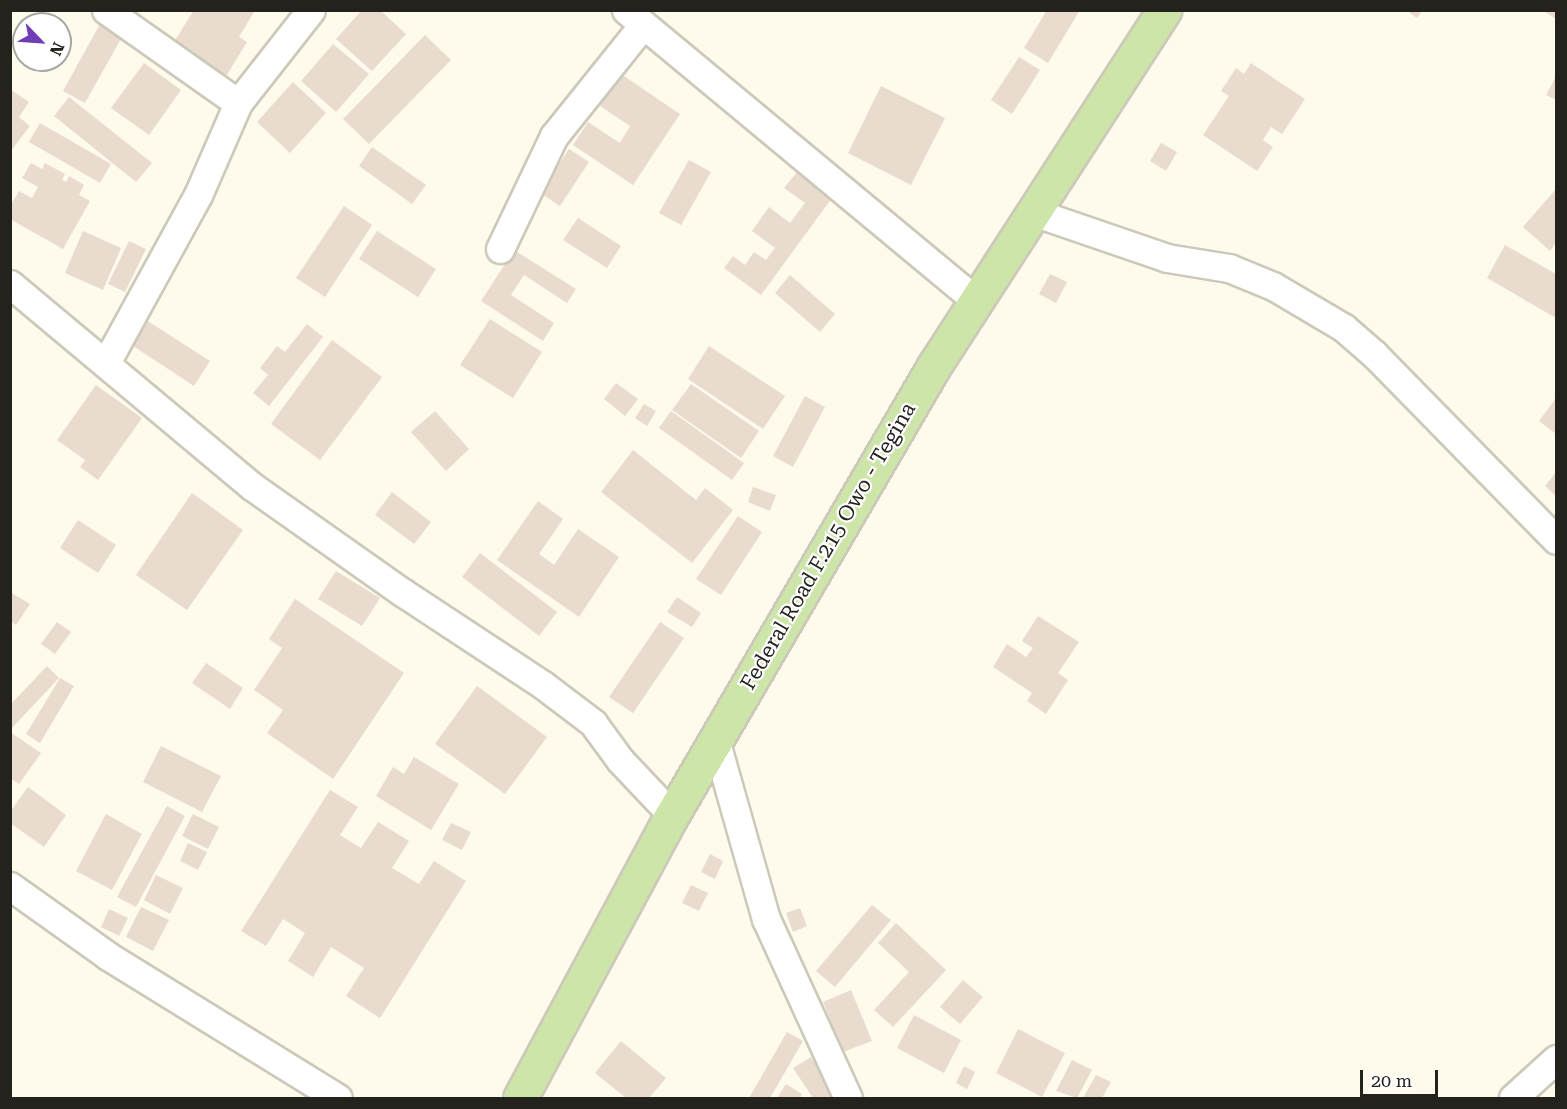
<!DOCTYPE html>
<html>
<head>
<meta charset="utf-8">
<style>
	body { margin:0 }
	#map { position:relative; width:1567px; height:1109px; overflow:hidden; background:#fefbed; font-family:"Roboto Serif",serif }
	div>[style] { position:absolute }
	.building>* { inset:0; background:#e9dbce }
	.roads { filter:drop-shadow(2px 0 #cdc9b9) drop-shadow(-2px 0 #cdc9b9) drop-shadow(0 2px #cdc9b9) drop-shadow(0 -2px #cdc9b9) }
	.minor>* { height:27px; margin:-13.5px; padding:0 13.5px; transform-origin:13.5px; border-radius:13.5px; background:#fff }
	.primary>* { height:33px; margin:-16.5px; padding:0 16.5px; transform-origin:16.5px; border-radius:16.5px; background:#cee5aa }
	span { translate:-50% -50%; white-space:nowrap; text-align:center; line-height:1.15; -webkit-text-stroke:4.5px #fff; paint-order:stroke }
	.street-label { font-size:21px; color:#24221c }
	.frame { position:absolute; inset:0; border:12px solid #24221c; pointer-events:none }
	.north { position:absolute; left:12px; top:12px; width:60px; height:60px; box-sizing:border-box; background:#fff; border:2px solid #a7a7a4; border-radius:50%; rotate:115deg; font-size:16px; font-weight:700; line-height:24px; text-align:center; color:#24221c }
	.north::after { content:''; display:block; margin:auto; width:21px; height:27px; background:#6f3db4; clip-path:polygon(50% 0,100% 100%,50% 72%,0 100%) }
	.scale { position:absolute; left:1360px; top:1070px; width:78px; height:27px; box-sizing:border-box; border:3px solid #24221c; border-top:0; padding-left:8px; font-size:18px; line-height:21px; white-space:nowrap; color:#24221c; -webkit-text-stroke:4px #fff; paint-order:stroke }
</style>
</head>
<body>
<div id="map">
	<div class="building">
		<i style="clip-path:polygon(194px 10px,254px 12px,239px 37px,247px 42px,225px 78px,172px 45px)"></i>
		<i style="clip-path:polygon(362px 10px,380px 10px,406px 34px,372px 71px,336px 39px)"></i>
		<i style="clip-path:polygon(1047px 10px,1080px 10px,1048px 63px,1024px 48px)"></i>
		<i style="clip-path:polygon(1406px 10px,1423px 10px,1417px 18px)"></i>
		<i style="clip-path:polygon(1542px 10px,1556px 10px,1556px 19px)"></i>
		<i style="clip-path:polygon(100px 24px,122px 37px,85px 103px,63px 91px)"></i>
		<i style="clip-path:polygon(425px 35px,451px 60px,369px 144px,343px 119px)"></i>
		<i style="clip-path:polygon(333px 44px,369px 74px,336px 112px,301px 81px)"></i>
		<i style="clip-path:polygon(1019px 57px,1040px 70px,1012px 114px,991px 100px)"></i>
		<i style="clip-path:polygon(144px 63px,181px 90px,149px 135px,111px 108px)"></i>
		<i style="clip-path:polygon(1251px 63px,1305px 99px,1282px 134px,1271px 127px,1263px 140px,1273px 147px,1257px 171px,1203px 135px,1229px 96px,1221px 91px,1236px 68px,1244px 74px)"></i>
		<i style="clip-path:polygon(621px 74px,680px 114px,633px 185px,573px 145px,588px 122px,620px 143px,630px 126px,600px 106px)"></i>
		<i style="clip-path:polygon(1555px 78px,1556px 78px,1556px 100px,1546px 95px)"></i>
		<i style="clip-path:polygon(293px 82px,326px 113px,290px 153px,257px 122px)"></i>
		<i style="clip-path:polygon(881px 86px,945px 118px,911px 185px,848px 153px)"></i>
		<i style="clip-path:polygon(10px 89px,29px 102px,19px 117px,30px 126px,10px 152px)"></i>
		<i style="clip-path:polygon(69px 97px,152px 163px,136px 182px,54px 116px)"></i>
		<i style="clip-path:polygon(40px 123px,111px 164px,100px 183px,29px 142px)"></i>
		<i style="clip-path:polygon(1161px 143px,1177px 152px,1166px 171px,1150px 161px)"></i>
		<i style="clip-path:polygon(372px 147px,426px 185px,412px 204px,359px 166px)"></i>
		<i style="clip-path:polygon(569px 149px,589px 162px,560px 206px,540px 193px)"></i>
		<i style="clip-path:polygon(689px 160px,711px 172px,681px 225px,659px 213px)"></i>
		<i style="clip-path:polygon(31px 163px,42px 169px,45px 163px,65px 174px,62px 180px,66px 182px,69px 176px,84px 185px,79px 195px,90px 201px,63px 249px,10px 219px,10px 206px,19px 191px,32px 198px,38px 187px,22px 178px)"></i>
		<i style="clip-path:polygon(797px 172px,832px 198px,761px 295px,724px 268px,733px 256px,745px 265px,754px 252px,766px 260px,775px 248px,752px 231px,769px 207px,790px 223px,805px 203px,784px 188px)"></i>
		<i style="clip-path:polygon(1556px 189px,1556px 243px,1550px 251px,1523px 227px)"></i>
		<i style="clip-path:polygon(344px 206px,372px 225px,325px 297px,296px 278px)"></i>
		<i style="clip-path:polygon(578px 218px,621px 246px,607px 268px,563px 240px)"></i>
		<i style="clip-path:polygon(83px 231px,121px 248px,103px 290px,65px 273px)"></i>
		<i style="clip-path:polygon(377px 231px,436px 269px,418px 297px,359px 259px)"></i>
		<i style="clip-path:polygon(129px 241px,146px 249px,125px 292px,108px 284px)"></i>
		<i style="clip-path:polygon(1505px 245px,1556px 274px,1556px 318px,1487px 278px)"></i>
		<i style="clip-path:polygon(514px 250px,576px 289px,567px 303px,524px 275px,511px 295px,554px 323px,543px 341px,481px 301px)"></i>
		<i style="clip-path:polygon(1050px 274px,1067px 282px,1056px 303px,1039px 294px)"></i>
		<i style="clip-path:polygon(790px 275px,835px 314px,820px 332px,775px 293px)"></i>
		<i style="clip-path:polygon(143px 318px,210px 361px,194px 386px,127px 342px)"></i>
		<i style="clip-path:polygon(490px 319px,542px 352px,513px 398px,460px 365px)"></i>
		<i style="clip-path:polygon(307px 324px,323px 337px,269px 406px,253px 393px,268px 375px,260px 368px,277px 346px,285px 352px)"></i>
		<i style="clip-path:polygon(332px 340px,382px 377px,320px 460px,271px 424px)"></i>
		<i style="clip-path:polygon(709px 346px,785px 396px,763px 429px,688px 379px)"></i>
		<i style="clip-path:polygon(616px 383px,638px 399px,625px 416px,604px 399px)"></i>
		<i style="clip-path:polygon(691px 384px,759px 431px,741px 458px,672px 410px)"></i>
		<i style="clip-path:polygon(96px 385px,142px 418px,98px 480px,80px 467px,85px 460px,57px 440px)"></i>
		<i style="clip-path:polygon(805px 396px,825px 407px,793px 467px,773px 456px)"></i>
		<i style="clip-path:polygon(1556px 398px,1556px 434px,1539px 421px)"></i>
		<i style="clip-path:polygon(644px 404px,656px 411px,647px 426px,635px 418px)"></i>
		<i style="clip-path:polygon(435px 411px,469px 449px,446px 471px,411px 432px)"></i>
		<i style="clip-path:polygon(671px 411px,744px 463px,732px 480px,659px 428px)"></i>
		<i style="clip-path:polygon(633px 450px,696px 500px,705px 488px,733px 510px,692px 563px,601px 492px)"></i>
		<i style="clip-path:polygon(1556px 472px,1556px 496px,1545px 486px)"></i>
		<i style="clip-path:polygon(753px 487px,776px 495px,770px 511px,748px 502px)"></i>
		<i style="clip-path:polygon(392px 492px,431px 522px,414px 544px,375px 515px)"></i>
		<i style="clip-path:polygon(192px 493px,243px 530px,187px 610px,136px 575px)"></i>
		<i style="clip-path:polygon(538px 501px,563px 519px,539px 554px,554px 565px,578px 529px,619px 557px,579px 617px,497px 560px)"></i>
		<i style="clip-path:polygon(738px 516px,762px 532px,721px 595px,696px 579px)"></i>
		<i style="clip-path:polygon(78px 520px,116px 545px,98px 573px,60px 548px)"></i>
		<i style="clip-path:polygon(480px 553px,557px 612px,539px 636px,462px 577px)"></i>
		<i style="clip-path:polygon(336px 571px,380px 598px,362px 626px,318px 599px)"></i>
		<i style="clip-path:polygon(10px 592px,30px 604px,16px 625px,10px 621px)"></i>
		<i style="clip-path:polygon(677px 597px,701px 613px,692px 627px,667px 612px)"></i>
		<i style="clip-path:polygon(295px 599px,404px 673px,333px 779px,267px 733px,283px 710px,254px 690px,282px 648px,269px 639px)"></i>
		<i style="clip-path:polygon(1038px 616px,1079px 642px,1058px 673px,1068px 680px,1046px 714px,1027px 701px,1032px 693px,993px 667px,1007px 644px,1026px 657px,1033px 648px,1022px 641px)"></i>
		<i style="clip-path:polygon(57px 622px,71px 632px,55px 654px,41px 644px)"></i>
		<i style="clip-path:polygon(660px 622px,684px 638px,633px 713px,609px 697px)"></i>
		<i style="clip-path:polygon(206px 663px,243px 688px,230px 709px,192px 683px)"></i>
		<i style="clip-path:polygon(47px 666px,59px 678px,12px 728px,10px 705px)"></i>
		<i style="clip-path:polygon(60px 678px,74px 686px,40px 743px,26px 734px)"></i>
		<i style="clip-path:polygon(477px 686px,547px 737px,505px 794px,435px 744px)"></i>
		<i style="clip-path:polygon(10px 732px,41px 753px,19px 784px,10px 778px)"></i>
		<i style="clip-path:polygon(161px 746px,221px 776px,202px 812px,143px 782px)"></i>
		<i style="clip-path:polygon(414px 757px,459px 784px,431px 830px,376px 796px,393px 767px,404px 774px)"></i>
		<i style="clip-path:polygon(28px 787px,66px 815px,44px 847px,10px 823px,10px 812px)"></i>
		<i style="clip-path:polygon(330px 790px,358px 807px,340px 835px,361px 848px,378px 822px,409px 841px,392px 868px,419px 884px,434px 861px,466px 881px,380px 1018px,346px 996px,364px 968px,331px 947px,313px 977px,288px 961px,305px 933px,283px 919px,266px 946px,241px 931px)"></i>
		<i style="clip-path:polygon(167px 806px,185px 816px,136px 907px,117px 897px)"></i>
		<i style="clip-path:polygon(106px 814px,142px 834px,112px 890px,76px 871px)"></i>
		<i style="clip-path:polygon(193px 814px,219px 827px,208px 849px,182px 836px)"></i>
		<i style="clip-path:polygon(451px 823px,471px 832px,462px 850px,442px 840px)"></i>
		<i style="clip-path:polygon(188px 843px,207px 852px,198px 870px,180px 861px)"></i>
		<i style="clip-path:polygon(710px 854px,723px 861px,715px 879px,701px 872px)"></i>
		<i style="clip-path:polygon(156px 875px,183px 888px,170px 914px,144px 900px)"></i>
		<i style="clip-path:polygon(691px 885px,708px 893px,699px 911px,682px 903px)"></i>
		<i style="clip-path:polygon(872px 905px,891px 920px,835px 987px,816px 971px)"></i>
		<i style="clip-path:polygon(141px 907px,169px 920px,153px 951px,126px 937px)"></i>
		<i style="clip-path:polygon(800px 908px,807px 926px,793px 932px,786px 913px)"></i>
		<i style="clip-path:polygon(109px 909px,128px 918px,119px 936px,101px 927px)"></i>
		<i style="clip-path:polygon(896px 923px,946px 970px,893px 1027px,874px 1010px,909px 972px,878px 943px)"></i>
		<i style="clip-path:polygon(963px 980px,983px 997px,960px 1024px,940px 1007px)"></i>
		<i style="clip-path:polygon(851px 990px,872px 1041px,843px 1052px,823px 1002px)"></i>
		<i style="clip-path:polygon(914px 1015px,961px 1040px,944px 1073px,897px 1048px)"></i>
		<i style="clip-path:polygon(1018px 1029px,1065px 1053px,1042px 1097px,996px 1073px)"></i>
		<i style="clip-path:polygon(787px 1032px,803px 1041px,770px 1098px,749px 1098px)"></i>
		<i style="clip-path:polygon(621px 1041px,666px 1078px,649px 1098px,626px 1098px,595px 1073px)"></i>
		<i style="clip-path:polygon(811px 1057px,837px 1098px,813px 1098px,793px 1068px)"></i>
		<i style="clip-path:polygon(1072px 1060px,1092px 1070px,1077px 1098px,1056px 1091px)"></i>
		<i style="clip-path:polygon(964px 1066px,975px 1072px,967px 1089px,956px 1083px)"></i>
		<i style="clip-path:polygon(1096px 1075px,1111px 1082px,1102px 1098px,1083px 1098px)"></i>
		<i style="clip-path:polygon(786px 1084px,802px 1094px,800px 1098px,777px 1098px)"></i>
	</div>
	<div class="roads">
		<div class="minor">
			<i style="left:106px;top:10px;width:161px;rotate:35.2deg"></i>
			<i style="left:626px;top:10px;width:454px;rotate:39.7deg"></i>
			<i style="left:1033px;top:212px;width:142px;rotate:18.9deg"></i>
			<i style="left:1167px;top:258px;width:63px;rotate:9.2deg"></i>
			<i style="left:1229px;top:268px;width:48px;rotate:22.2deg"></i>
			<i style="left:1273px;top:286px;width:82px;rotate:30.6deg"></i>
			<i style="left:1344px;top:328px;width:40px;rotate:41deg"></i>
			<i style="left:1374px;top:354px;width:260px;rotate:45.6deg"></i>
			<i style="left:500px;top:249px;width:125px;rotate:-64.5deg"></i>
			<i style="left:554px;top:136px;width:141px;rotate:-51.3deg"></i>
			<i style="left:10px;top:284px;width:317px;rotate:39.9deg"></i>
			<i style="left:253px;top:487px;width:182px;rotate:35.2deg"></i>
			<i style="left:402px;top:592px;width:169px;rotate:33.4deg"></i>
			<i style="left:543px;top:685px;width:63px;rotate:37.2deg"></i>
			<i style="left:593px;top:723px;width:46px;rotate:53.9deg"></i>
			<i style="left:620px;top:760px;width:76px;rotate:46.6deg"></i>
			<i style="left:107px;top:361px;width:189px;rotate:-61.3deg"></i>
			<i style="left:198px;top:195px;width:100px;rotate:-66.5deg"></i>
			<i style="left:238px;top:103px;width:118px;rotate:-51.9deg"></i>
			<i style="left:715px;top:739px;width:187px;rotate:74.2deg"></i>
			<i style="left:766px;top:919px;width:197px;rotate:65.4deg"></i>
			<i style="left:10px;top:886px;width:120px;rotate:35.5deg"></i>
			<i style="left:108px;top:956px;width:270px;rotate:31.7deg"></i>
			<i style="left:1513px;top:1098px;width:58px;rotate:-42.2deg"></i>
		</div>
		<div class="primary">
			<i style="left:520px;top:1098px;width:321px;rotate:-61.8deg"></i>
			<i style="left:672px;top:815px;width:520px;rotate:-59.74deg"></i>
			<i style="left:934px;top:366px;width:424px;rotate:-57.1deg"></i>
		</div>
	</div>
	<div class="street-label">
		<span style="left:828px;top:546px;rotate:-60deg">Federal Road F.215 Owo - Tegina</span>
	</div>
	<div class="frame"></div>
	<div class="north">N</div>
	<div class="scale">20 m</div>
</div>
</body>
</html>
